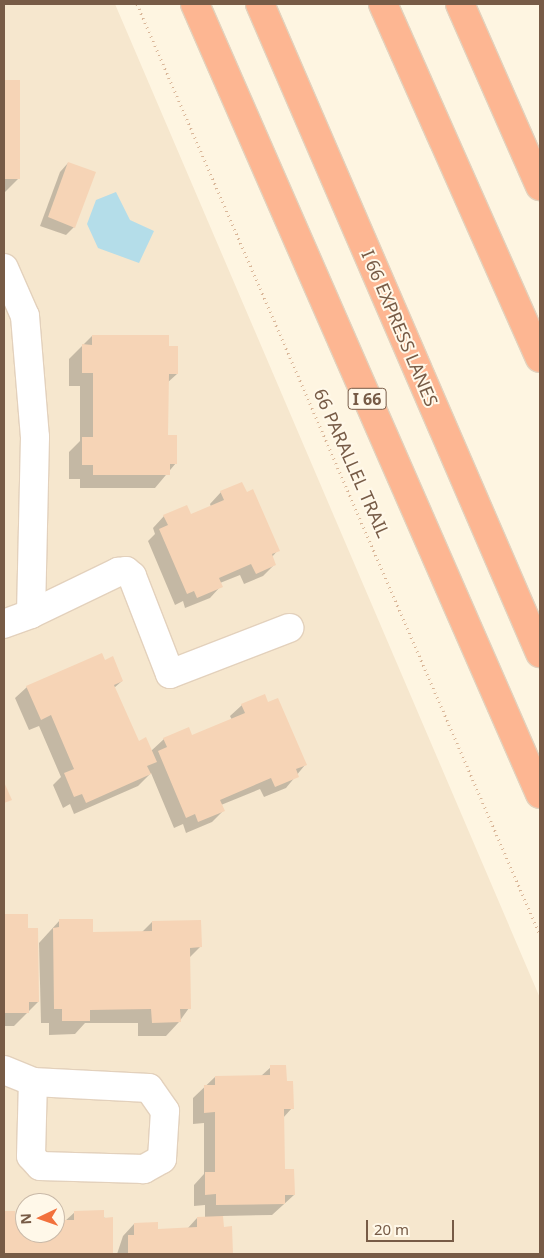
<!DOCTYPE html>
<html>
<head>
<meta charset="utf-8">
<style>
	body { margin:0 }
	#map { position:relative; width:544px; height:1258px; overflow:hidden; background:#fef5e1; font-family:"Noto Sans",sans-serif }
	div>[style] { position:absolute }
	.residential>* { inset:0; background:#f6e7ce }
	.water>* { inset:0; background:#b4dde9 }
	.shadow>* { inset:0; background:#0003 }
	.building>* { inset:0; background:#f6d4b6 }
	.path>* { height:3px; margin-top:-1.5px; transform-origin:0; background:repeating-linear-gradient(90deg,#dab799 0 1px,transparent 0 5px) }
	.roads { filter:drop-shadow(1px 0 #e3d1bc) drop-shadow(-1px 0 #e3d1bc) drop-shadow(0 1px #e3d1bc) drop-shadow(0 -1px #e3d1bc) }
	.minor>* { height:28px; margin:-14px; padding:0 14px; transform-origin:14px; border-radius:14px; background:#fff }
	.motorway>* { height:28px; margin:-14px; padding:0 14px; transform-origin:14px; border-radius:14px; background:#fdb692 }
	span { translate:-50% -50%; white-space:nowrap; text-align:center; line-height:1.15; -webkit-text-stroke:4px #fff8e9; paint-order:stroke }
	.shield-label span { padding:1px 4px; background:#fff8e9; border:1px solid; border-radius:4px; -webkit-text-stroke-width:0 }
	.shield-label { font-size:16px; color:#775b46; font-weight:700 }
	.street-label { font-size:18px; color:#775b46 }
	.frame { position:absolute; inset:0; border:5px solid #775b46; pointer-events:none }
	.north { position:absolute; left:15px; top:1193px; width:50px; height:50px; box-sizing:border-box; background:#fff8e9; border:1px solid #c9b9a8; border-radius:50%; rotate:267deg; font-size:14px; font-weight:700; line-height:20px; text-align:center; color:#775b46 }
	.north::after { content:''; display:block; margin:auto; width:18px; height:22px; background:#f2713c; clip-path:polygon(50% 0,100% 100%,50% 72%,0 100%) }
	.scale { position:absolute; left:366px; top:1220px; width:88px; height:22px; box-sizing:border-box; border:2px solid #775b46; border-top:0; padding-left:6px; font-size:15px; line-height:18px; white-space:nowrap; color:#775b46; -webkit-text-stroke:4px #fff8e9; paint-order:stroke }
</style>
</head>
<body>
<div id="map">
	<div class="residential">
		<i style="clip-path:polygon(evenodd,4px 4px,115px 4px,540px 998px,540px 1254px,4px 1254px,4px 4px,25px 1203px,55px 1203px,55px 1233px,25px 1233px,25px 1203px)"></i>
	</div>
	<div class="water">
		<i style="clip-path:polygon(116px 192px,130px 220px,154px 231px,139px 263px,98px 248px,87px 224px,96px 200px)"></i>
	</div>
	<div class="shadow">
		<i style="clip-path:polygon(4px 81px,19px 81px,19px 178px,5px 192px)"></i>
		<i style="clip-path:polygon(68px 163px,74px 227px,66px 235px,40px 226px,60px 172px)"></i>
		<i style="clip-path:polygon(92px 336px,168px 348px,177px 374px,167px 383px,167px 437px,176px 463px,155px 488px,80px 488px,80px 479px,69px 479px,69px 452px,80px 441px,80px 386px,69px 386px,69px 359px)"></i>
		<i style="clip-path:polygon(221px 492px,278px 550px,272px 557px,275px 564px,263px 576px,244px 584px,240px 575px,220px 583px,221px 586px,210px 598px,185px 608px,183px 601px,175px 605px,148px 541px,155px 534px,153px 528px,164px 516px,190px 516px,211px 507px,210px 504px)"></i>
		<i style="clip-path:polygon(104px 661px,122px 681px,114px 688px,138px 742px,151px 751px,164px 739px,191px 737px,232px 720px,230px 716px,242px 705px,268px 704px,305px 765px,286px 788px,264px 797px,260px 789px,221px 805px,223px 811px,212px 822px,186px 833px,183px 824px,174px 828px,151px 773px,138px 786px,74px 814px,70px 804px,63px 808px,53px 785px,61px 777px,39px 726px,29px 730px,15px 698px,27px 687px)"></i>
		<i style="clip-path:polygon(4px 915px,26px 915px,38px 1002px,14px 1026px,4px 1026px)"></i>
		<i style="clip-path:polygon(60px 920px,92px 933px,141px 933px,152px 922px,200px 947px,189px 958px,189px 1008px,179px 1022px,166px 1036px,138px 1036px,138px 1023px,85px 1023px,75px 1034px,49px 1035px,49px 1023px,41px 1023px,39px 943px)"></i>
		<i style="clip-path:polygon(271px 1067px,286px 1083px,292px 1108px,283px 1118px,283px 1170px,294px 1195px,272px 1215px,222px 1216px,223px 1228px,231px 1228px,232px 1254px,117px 1254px,123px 1236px,134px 1224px,157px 1230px,187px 1229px,197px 1218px,205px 1218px,205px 1205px,194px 1206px,194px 1185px,204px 1174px,204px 1123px,193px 1124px,193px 1098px,215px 1077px,261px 1076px)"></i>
		<i style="clip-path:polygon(4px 1212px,13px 1212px,13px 1222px,25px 1222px,25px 1233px,55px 1233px,55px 1222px,65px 1221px,75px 1212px,111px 1219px,112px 1254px,4px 1254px)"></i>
	</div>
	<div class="building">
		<i style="clip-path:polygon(4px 80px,20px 80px,20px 179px,4px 179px)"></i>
		<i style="clip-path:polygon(68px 162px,96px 172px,75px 228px,48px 217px)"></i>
		<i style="clip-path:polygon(92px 335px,169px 335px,169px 346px,178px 346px,178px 374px,169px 374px,168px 435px,177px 435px,177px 464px,170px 464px,170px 475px,93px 475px,93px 465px,82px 465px,82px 437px,93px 437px,93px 373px,82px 373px,82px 344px,92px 345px)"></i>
		<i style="clip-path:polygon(242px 482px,247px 492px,253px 489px,280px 551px,272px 554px,276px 565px,256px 574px,251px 564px,219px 578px,223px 587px,197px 598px,194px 591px,187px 594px,159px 529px,168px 525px,163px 515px,187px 505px,191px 514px,224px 500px,220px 491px)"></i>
		<i style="clip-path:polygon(102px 653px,105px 660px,113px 656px,123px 681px,114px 685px,139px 741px,146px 737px,157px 762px,147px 766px,151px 774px,86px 803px,82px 794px,74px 797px,64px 773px,74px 769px,51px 715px,41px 720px,26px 686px)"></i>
		<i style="clip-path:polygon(265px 694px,268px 702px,278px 698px,307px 765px,296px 769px,299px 777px,275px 787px,271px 778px,220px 800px,225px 811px,198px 822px,195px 814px,186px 818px,158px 751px,167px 747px,163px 738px,189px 727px,192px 735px,245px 713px,241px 704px)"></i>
		<i style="clip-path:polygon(4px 782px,12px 800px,4px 803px)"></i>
		<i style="clip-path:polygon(4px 914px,28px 914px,28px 928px,38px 928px,39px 1002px,29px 1002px,29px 1013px,4px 1013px)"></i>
		<i style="clip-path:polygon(59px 919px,93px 919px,93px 932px,152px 931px,152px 921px,201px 920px,202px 947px,190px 948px,191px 1009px,180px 1009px,181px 1022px,152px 1023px,151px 1009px,90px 1010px,90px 1021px,62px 1021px,62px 1009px,54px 1009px,53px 928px,59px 927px)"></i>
		<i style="clip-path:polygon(270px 1065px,286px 1065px,287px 1081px,293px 1081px,294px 1109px,284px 1109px,285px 1169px,294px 1169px,295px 1195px,285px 1195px,285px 1204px,216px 1205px,216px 1194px,205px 1195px,205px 1172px,215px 1172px,215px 1112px,204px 1113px,204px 1085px,215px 1085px,215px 1076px,270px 1075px)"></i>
		<i style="clip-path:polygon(104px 1210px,104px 1218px,113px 1217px,113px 1254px,4px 1254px,4px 1211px,15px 1211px,15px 1221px,25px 1221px,25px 1233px,55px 1233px,55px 1220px,74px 1220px,74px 1211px)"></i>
		<i style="clip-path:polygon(223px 1216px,224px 1227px,232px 1226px,233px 1254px,128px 1254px,128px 1235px,134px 1235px,134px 1223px,158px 1222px,158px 1229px,197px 1227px,197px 1217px)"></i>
	</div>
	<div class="path">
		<i style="left:137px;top:4px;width:1014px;rotate:66.59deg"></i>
	</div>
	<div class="roads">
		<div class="minor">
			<i style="left:4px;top:268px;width:52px;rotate:66.4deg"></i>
			<i style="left:25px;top:316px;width:121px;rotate:85.3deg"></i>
			<i style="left:35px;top:437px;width:177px;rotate:91.3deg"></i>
			<i style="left:31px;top:614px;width:29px;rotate:160deg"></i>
			<i style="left:31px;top:614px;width:97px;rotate:-25.8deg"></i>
			<i style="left:118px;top:572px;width:8px;rotate:-7deg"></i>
			<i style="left:126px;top:571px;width:8px;rotate:40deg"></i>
			<i style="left:132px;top:576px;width:105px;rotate:68.8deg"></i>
			<i style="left:170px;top:674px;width:128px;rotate:-21.1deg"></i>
			<i style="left:4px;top:1070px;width:31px;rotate:22deg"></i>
			<i style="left:33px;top:1082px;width:116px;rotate:3deg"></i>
			<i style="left:149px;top:1088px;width:28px;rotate:55deg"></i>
			<i style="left:165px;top:1111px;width:48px;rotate:93.6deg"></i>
			<i style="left:162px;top:1159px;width:21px;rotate:151deg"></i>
			<i style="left:144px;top:1169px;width:104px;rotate:-178.3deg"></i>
			<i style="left:40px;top:1166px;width:13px;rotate:-132deg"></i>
			<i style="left:31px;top:1156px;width:74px;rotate:-88.5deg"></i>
		</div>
		<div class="motorway">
			<i style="left:195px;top:4px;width:862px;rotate:66.41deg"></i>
			<i style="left:260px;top:4px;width:707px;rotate:66.66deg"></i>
			<i style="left:383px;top:4px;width:387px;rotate:66.1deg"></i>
			<i style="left:460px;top:4px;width:199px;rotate:66.3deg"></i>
		</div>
	</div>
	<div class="shield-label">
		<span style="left:367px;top:399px">I 66</span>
	</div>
	<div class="street-label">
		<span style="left:400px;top:328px;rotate:67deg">I 66 EXPRESS LANES</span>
		<span style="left:352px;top:463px;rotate:66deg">66 PARALLEL TRAIL</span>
	</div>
	<div class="frame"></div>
	<div class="north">N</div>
	<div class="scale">20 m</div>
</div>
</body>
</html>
